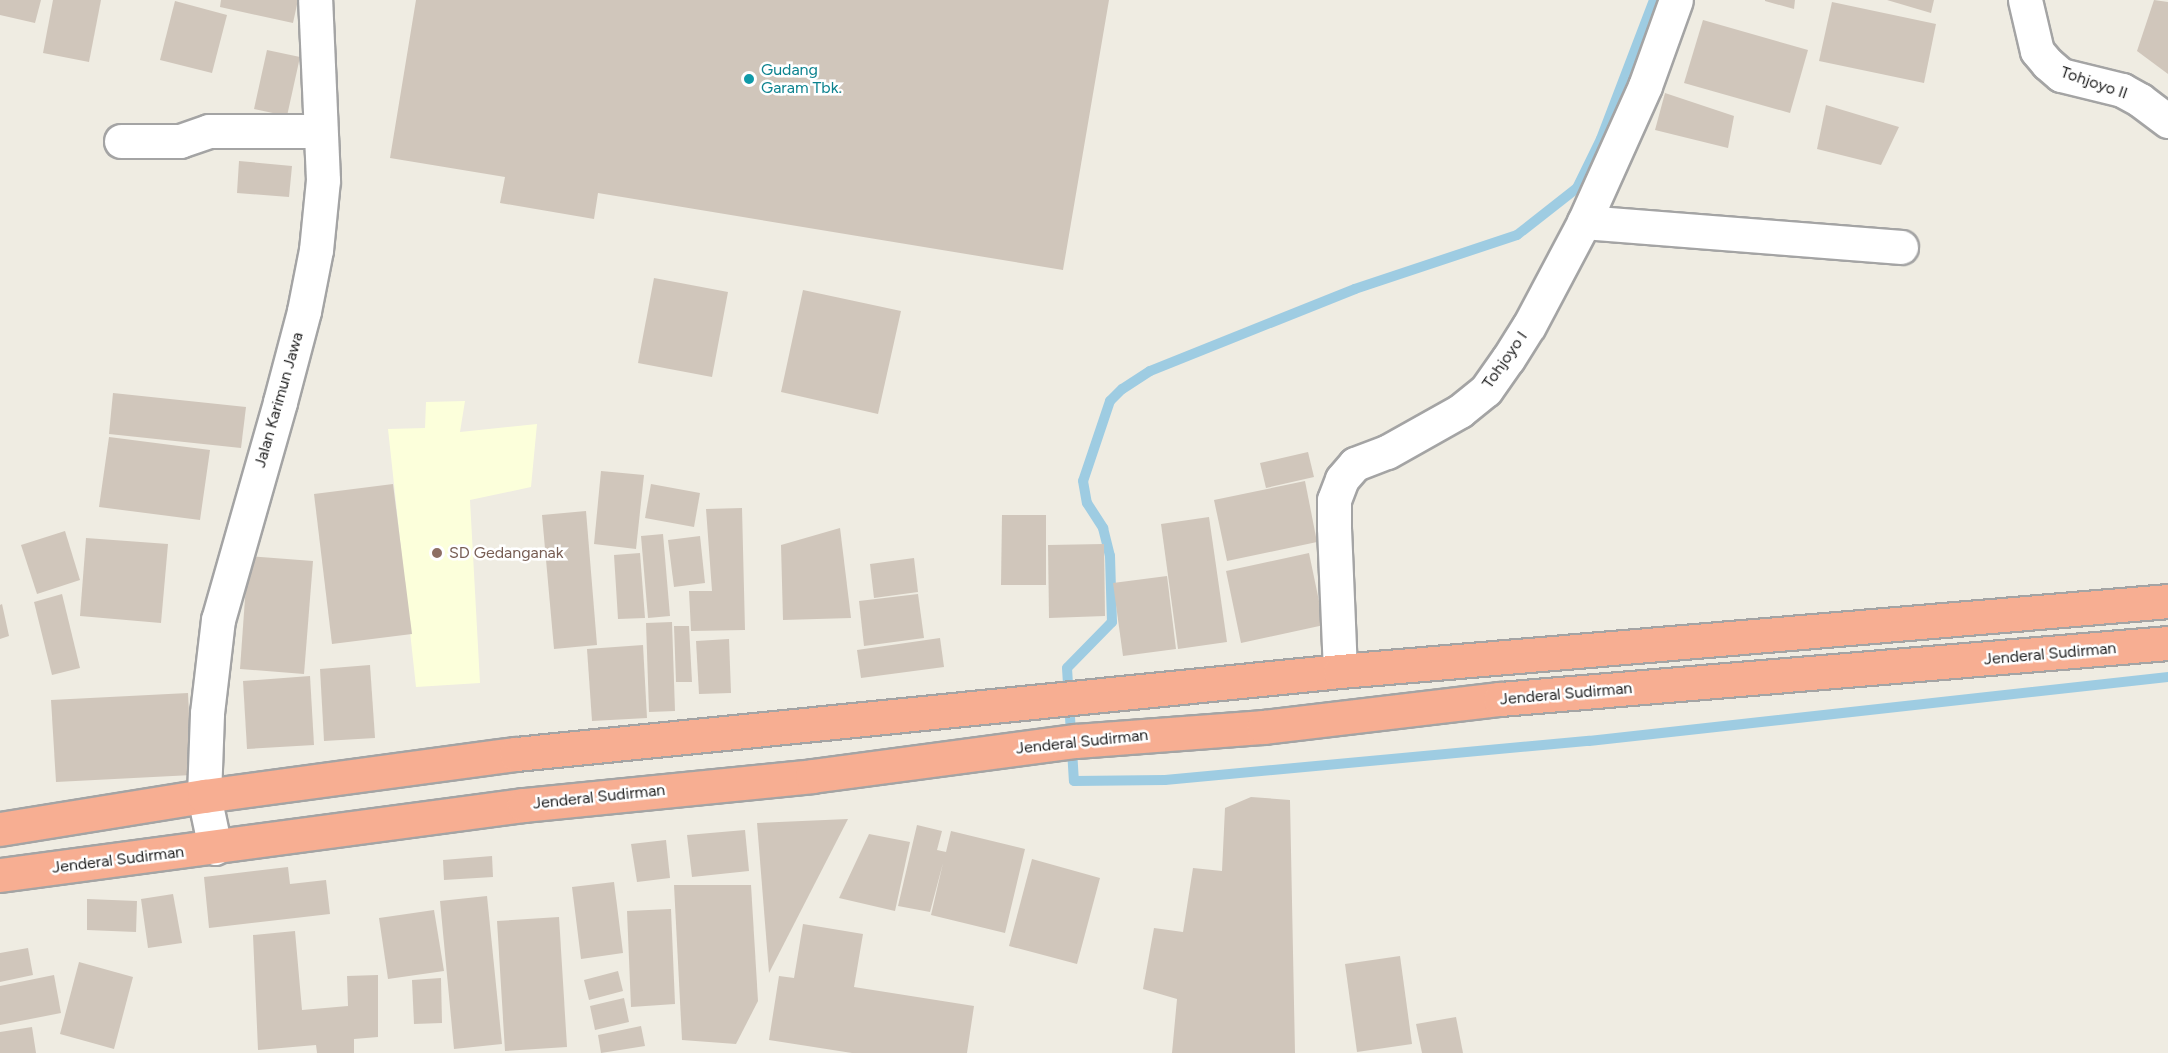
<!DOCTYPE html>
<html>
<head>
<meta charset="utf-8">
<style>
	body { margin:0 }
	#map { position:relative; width:2168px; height:1053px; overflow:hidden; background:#efece2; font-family:Figtree,sans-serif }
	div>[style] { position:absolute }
	.education>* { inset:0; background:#fcffdb }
	.stream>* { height:10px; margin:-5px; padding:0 5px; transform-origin:5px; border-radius:5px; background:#9ecce2 }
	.building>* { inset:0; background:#d0c6bb }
	.roads { filter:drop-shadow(2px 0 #a4a4a4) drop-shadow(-2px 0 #a4a4a4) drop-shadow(0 2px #a4a4a4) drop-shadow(0 -2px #a4a4a4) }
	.minor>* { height:33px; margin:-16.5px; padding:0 16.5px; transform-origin:16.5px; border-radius:16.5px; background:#fff }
	.tertiary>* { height:33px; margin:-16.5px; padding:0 16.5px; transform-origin:16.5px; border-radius:16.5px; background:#fff }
	.trunk>* { height:33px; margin:-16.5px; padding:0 16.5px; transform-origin:16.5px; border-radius:16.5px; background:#f7ae92 }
	.dots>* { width:16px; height:16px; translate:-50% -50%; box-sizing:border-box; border:3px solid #fff; border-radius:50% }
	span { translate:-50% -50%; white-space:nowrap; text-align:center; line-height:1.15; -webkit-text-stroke:5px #fff; paint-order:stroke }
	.culture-label { font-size:16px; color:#0d838f }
	.left { translate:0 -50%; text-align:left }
	.street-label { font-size:16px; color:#1d1d1d }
	.education-label { font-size:16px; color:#785e54 }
</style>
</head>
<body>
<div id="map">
	<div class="education">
		<i style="clip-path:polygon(465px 401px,460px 432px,537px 424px,531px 487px,470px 500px,480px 683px,416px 687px,388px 429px,425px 428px,426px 402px)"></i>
	</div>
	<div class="stream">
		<i style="left:1654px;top:0;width:149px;rotate:110.9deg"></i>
		<i style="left:1601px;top:139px;width:55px;rotate:116.1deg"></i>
		<i style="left:1577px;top:188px;width:76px;rotate:141.9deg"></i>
		<i style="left:1517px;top:235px;width:171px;rotate:161.6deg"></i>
		<i style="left:1355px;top:289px;width:221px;rotate:158.2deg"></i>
		<i style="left:1150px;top:371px;width:33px;rotate:147deg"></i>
		<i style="left:1122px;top:389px;width:17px;rotate:135deg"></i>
		<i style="left:1110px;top:401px;width:84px;rotate:108.6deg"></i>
		<i style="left:1083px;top:481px;width:22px;rotate:80deg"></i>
		<i style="left:1087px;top:503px;width:30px;rotate:57deg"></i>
		<i style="left:1103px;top:528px;width:29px;rotate:76deg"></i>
		<i style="left:1110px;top:556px;width:66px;rotate:88.3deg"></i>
		<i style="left:1112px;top:622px;width:64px;rotate:134.4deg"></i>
		<i style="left:1067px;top:668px;width:113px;rotate:86.5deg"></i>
		<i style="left:1074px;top:781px;width:91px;rotate:-0.6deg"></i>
		<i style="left:1165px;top:780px;width:426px;rotate:-5.3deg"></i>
		<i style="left:1589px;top:741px;width:583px;rotate:-6.31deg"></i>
	</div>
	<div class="building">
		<i style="clip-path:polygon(0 0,41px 0,35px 23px,0 15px)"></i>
		<i style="clip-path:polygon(53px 0,101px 0,89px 62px,43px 53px)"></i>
		<i style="clip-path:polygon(221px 0,298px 0,293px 23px,220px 7px)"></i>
		<i style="clip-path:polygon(416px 0,1109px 0,1063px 270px,598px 193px,594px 219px,500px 203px,505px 177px,390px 158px)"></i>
		<i style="clip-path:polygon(1765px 0,1795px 0,1794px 9px,1765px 1px)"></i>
		<i style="clip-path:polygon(1887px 0,1934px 0,1931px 13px)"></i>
		<i style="clip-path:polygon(2154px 0,2168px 2px,2168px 74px,2137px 51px)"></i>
		<i style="clip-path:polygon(175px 1px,227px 15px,212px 73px,160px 60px)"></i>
		<i style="clip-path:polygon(1832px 2px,1936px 24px,1924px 83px,1819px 61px)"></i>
		<i style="clip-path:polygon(1703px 20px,1808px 50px,1790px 113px,1684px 83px)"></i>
		<i style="clip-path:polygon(267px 50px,300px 57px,287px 116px,254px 109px)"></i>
		<i style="clip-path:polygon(1665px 93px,1734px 116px,1728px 148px,1655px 130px)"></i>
		<i style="clip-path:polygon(1826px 105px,1899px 127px,1881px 165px,1817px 149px)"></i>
		<i style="clip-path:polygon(239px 161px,292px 166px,289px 197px,237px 193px)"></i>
		<i style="clip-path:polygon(654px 278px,728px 292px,712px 377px,638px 363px)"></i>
		<i style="clip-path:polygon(803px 290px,901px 311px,878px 414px,781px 392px)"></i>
		<i style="clip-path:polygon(113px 393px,246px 407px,241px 448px,109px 434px)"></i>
		<i style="clip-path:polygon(109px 437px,210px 450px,200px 520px,99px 507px)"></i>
		<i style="clip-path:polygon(1308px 452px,1314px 477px,1266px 488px,1260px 463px)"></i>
		<i style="clip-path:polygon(601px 471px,644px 475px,636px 549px,594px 544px)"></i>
		<i style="clip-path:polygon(1305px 481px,1317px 542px,1227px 561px,1214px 500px)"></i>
		<i style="clip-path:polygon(393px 484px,412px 634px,332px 644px,314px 494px)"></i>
		<i style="clip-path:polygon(651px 484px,700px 493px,694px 527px,645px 518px)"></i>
		<i style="clip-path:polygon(742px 508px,745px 630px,691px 631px,689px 591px,712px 591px,706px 509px)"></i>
		<i style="clip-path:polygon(586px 511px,597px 645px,554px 649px,542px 515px)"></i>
		<i style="clip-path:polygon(1002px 515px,1046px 515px,1046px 585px,1001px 585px)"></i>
		<i style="clip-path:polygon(1209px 517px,1227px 642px,1178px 649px,1161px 524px)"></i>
		<i style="clip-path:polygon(840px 528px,851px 618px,783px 620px,781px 545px)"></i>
		<i style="clip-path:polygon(65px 531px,80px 580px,37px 594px,21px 545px)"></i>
		<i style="clip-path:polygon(663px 534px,670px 616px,648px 618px,641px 536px)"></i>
		<i style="clip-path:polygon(700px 536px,705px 583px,674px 587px,668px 540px)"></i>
		<i style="clip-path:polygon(86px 538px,168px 544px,161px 623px,80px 616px)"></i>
		<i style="clip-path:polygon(1104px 544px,1105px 616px,1049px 618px,1048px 545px)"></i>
		<i style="clip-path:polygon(640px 553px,645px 618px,618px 619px,614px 555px)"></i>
		<i style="clip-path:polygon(1309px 553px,1324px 625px,1241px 643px,1226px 571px)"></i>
		<i style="clip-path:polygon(248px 556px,313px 561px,304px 674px,240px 669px)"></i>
		<i style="clip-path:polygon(914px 558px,918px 592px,874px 598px,870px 564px)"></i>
		<i style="clip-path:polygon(1167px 576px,1176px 649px,1123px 656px,1113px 583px)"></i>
		<i style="clip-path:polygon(62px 594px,80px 668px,52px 675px,34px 602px)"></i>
		<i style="clip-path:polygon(918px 594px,924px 638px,864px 646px,859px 601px)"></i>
		<i style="clip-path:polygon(2px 604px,9px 636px,0 639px,0 605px)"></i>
		<i style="clip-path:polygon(672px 622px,675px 711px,649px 712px,646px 623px)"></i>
		<i style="clip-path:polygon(674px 626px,689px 626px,692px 682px,676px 682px)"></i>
		<i style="clip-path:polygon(940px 638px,944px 667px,861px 678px,857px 650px)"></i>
		<i style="clip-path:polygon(729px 639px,731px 693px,699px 694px,696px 641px)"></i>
		<i style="clip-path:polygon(643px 645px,647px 718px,592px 721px,587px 649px)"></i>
		<i style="clip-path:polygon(370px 665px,375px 738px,324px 741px,320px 669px)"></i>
		<i style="clip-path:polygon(310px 676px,314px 745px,247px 749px,243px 681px)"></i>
		<i style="clip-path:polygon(188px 693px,192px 775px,56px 782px,51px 700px)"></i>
		<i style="clip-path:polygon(1251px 797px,1290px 800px,1295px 1053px,1172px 1053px,1177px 999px,1143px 989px,1154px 928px,1183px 932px,1193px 868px,1222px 871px,1225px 808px)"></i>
		<i style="clip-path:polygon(848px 819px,769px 973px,757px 823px)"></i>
		<i style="clip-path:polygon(917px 825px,942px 831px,937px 850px,946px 852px,951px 831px,1025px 849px,1005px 933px,931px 915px,943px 863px,930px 912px,898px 906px)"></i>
		<i style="clip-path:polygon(745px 830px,749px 871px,692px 877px,687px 835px)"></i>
		<i style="clip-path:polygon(869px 834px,910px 842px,895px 911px,839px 898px)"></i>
		<i style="clip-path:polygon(666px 840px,670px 878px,637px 882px,631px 844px)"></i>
		<i style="clip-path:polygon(492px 856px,493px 877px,444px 880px,443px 860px)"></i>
		<i style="clip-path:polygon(1032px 859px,1100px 878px,1077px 964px,1009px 946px)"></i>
		<i style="clip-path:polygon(288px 867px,290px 884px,326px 880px,330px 914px,209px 928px,204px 877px)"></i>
		<i style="clip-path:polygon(614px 882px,623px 953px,581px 959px,572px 887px)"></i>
		<i style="clip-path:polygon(674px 885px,751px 885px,758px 1001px,736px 1044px,682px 1040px)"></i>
		<i style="clip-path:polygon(173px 894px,182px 943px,148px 948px,141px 899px)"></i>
		<i style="clip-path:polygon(487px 896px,502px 1044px,454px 1049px,440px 901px)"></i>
		<i style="clip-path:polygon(87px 899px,137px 901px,136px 932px,87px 930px)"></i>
		<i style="clip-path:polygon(671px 909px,675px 1004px,631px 1007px,627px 911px)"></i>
		<i style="clip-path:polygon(434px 910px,444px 971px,388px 979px,379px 918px)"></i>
		<i style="clip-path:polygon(559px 917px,567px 1047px,505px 1051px,497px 921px)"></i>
		<i style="clip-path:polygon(803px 924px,863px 934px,854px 987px,974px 1006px,967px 1053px,852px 1053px,769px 1040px,779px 976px,794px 978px)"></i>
		<i style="clip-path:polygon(295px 931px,302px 1010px,348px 1006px,347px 976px,378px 975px,378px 1037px,354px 1039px,354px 1053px,317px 1053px,316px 1045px,258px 1050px,253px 935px)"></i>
		<i style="clip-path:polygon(28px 948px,33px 975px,0 982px,0 953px)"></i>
		<i style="clip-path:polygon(1400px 956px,1412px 1044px,1357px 1052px,1345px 964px)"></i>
		<i style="clip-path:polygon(79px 962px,133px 977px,114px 1049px,60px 1034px)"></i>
		<i style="clip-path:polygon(618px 971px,623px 991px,589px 1000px,584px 980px)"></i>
		<i style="clip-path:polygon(54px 975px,61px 1013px,0 1025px,0 986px)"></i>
		<i style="clip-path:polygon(441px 978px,442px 1023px,414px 1024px,412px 980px)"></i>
		<i style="clip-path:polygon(624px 998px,629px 1022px,595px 1030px,590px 1006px)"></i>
		<i style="clip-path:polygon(1456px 1017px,1463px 1053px,1422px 1053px,1416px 1024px)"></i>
		<i style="clip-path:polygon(641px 1026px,645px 1046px,601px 1053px,598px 1035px)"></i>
		<i style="clip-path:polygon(32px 1027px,36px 1053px,0 1053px,0 1032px)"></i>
	</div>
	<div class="roads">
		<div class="minor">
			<i style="left:2025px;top:0;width:52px;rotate:76.8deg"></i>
			<i style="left:2037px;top:51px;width:16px;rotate:50deg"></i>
			<i style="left:2047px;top:63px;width:18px;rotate:41deg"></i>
			<i style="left:2061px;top:75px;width:63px;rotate:13.8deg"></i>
			<i style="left:2122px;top:90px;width:21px;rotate:29deg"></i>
			<i style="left:2140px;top:100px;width:35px;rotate:37deg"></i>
			<i style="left:121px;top:141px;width:59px"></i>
			<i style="left:180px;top:141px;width:31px;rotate:-19deg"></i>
			<i style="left:209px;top:131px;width:111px"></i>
			<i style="left:1584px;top:222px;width:318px;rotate:4.5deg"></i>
			<i style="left:1340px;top:671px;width:144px;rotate:-92.4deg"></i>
			<i style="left:1334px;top:527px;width:27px;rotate:-90deg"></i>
			<i style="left:1334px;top:500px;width:22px;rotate:-69deg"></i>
			<i style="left:1342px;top:479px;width:20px;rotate:-49deg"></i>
			<i style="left:1355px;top:464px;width:34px;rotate:-21deg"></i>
			<i style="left:1387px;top:452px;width:84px;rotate:-29.3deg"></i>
			<i style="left:1460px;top:411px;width:33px;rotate:-39deg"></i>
			<i style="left:1486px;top:390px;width:38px;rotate:-55deg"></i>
			<i style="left:1508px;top:359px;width:39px;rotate:-58deg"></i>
			<i style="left:1529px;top:326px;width:118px;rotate:-62.1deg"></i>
			<i style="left:1584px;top:222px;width:149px;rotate:-65.8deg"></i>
			<i style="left:1645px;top:86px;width:91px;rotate:-70.2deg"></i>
		</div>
		<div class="tertiary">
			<i style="left:215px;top:848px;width:53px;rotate:-101.9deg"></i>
			<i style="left:204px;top:796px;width:83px;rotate:-87.9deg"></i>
			<i style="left:207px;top:713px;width:94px;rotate:-83.3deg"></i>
			<i style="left:218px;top:620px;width:227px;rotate:-74.1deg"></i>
			<i style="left:280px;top:402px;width:94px;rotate:-75.2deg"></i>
			<i style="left:304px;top:311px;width:62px;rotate:-78.9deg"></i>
			<i style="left:316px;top:250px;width:70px;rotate:-84.3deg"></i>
			<i style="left:323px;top:180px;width:180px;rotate:-92.5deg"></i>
		</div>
		<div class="trunk">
			<i style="left:0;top:829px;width:207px;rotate:-9.2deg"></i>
			<i style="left:204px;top:796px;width:315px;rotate:-7.7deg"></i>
			<i style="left:516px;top:754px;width:828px;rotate:-5.75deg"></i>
			<i style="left:1340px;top:671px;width:831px;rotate:-4.83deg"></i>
			<i style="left:0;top:875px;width:529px;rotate:-7.61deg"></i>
			<i style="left:524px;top:805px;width:289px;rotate:-5.7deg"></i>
			<i style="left:812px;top:776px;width:266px;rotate:-7.6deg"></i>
			<i style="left:1076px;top:741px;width:189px;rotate:-4.3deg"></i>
			<i style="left:1264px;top:727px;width:238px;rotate:-6.8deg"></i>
			<i style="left:1500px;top:699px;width:670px;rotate:-4.79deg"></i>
		</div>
	</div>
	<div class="dots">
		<i style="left:749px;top:79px;background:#0f9aa8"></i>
		<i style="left:437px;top:553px;background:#8d6e63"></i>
	</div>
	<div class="culture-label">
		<span class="left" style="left:761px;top:79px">Gudang<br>Garam Tbk.</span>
	</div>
	<div class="street-label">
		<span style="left:2094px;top:83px;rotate:19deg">Tohjoyo II</span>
		<span style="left:1505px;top:360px;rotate:-55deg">Tohjoyo I</span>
		<span style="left:279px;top:400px;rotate:-74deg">Jalan Karimun Jawa</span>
		<span style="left:2050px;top:654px;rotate:-5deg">Jenderal Sudirman</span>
		<span style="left:1566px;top:694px;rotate:-5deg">Jenderal Sudirman</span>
		<span style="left:1082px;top:742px;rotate:-6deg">Jenderal Sudirman</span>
		<span style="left:599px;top:797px;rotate:-6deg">Jenderal Sudirman</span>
		<span style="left:118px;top:860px;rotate:-7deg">Jenderal Sudirman</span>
	</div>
	<div class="education-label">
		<span class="left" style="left:449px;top:553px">SD Gedanganak</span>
	</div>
</div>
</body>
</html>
